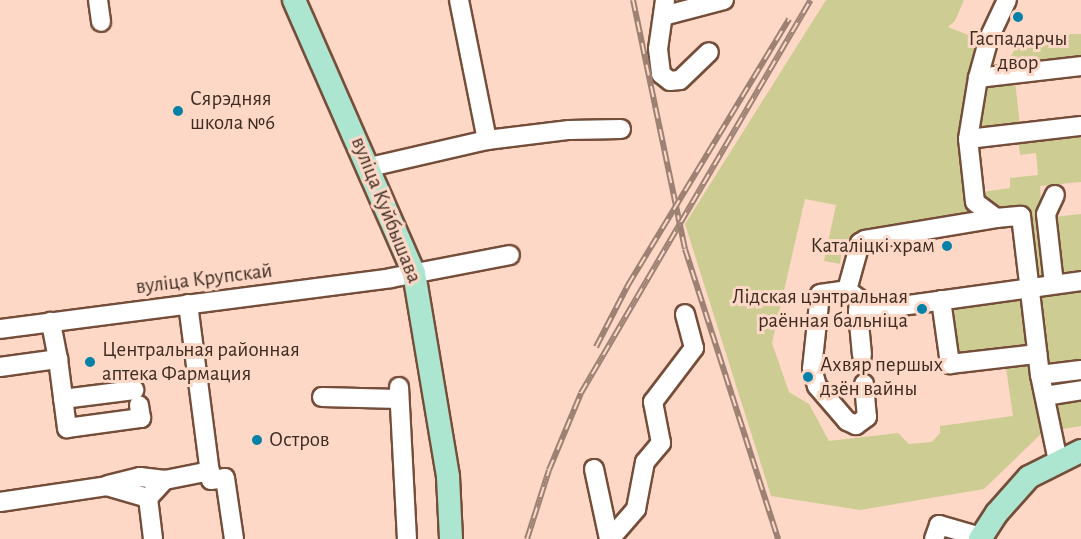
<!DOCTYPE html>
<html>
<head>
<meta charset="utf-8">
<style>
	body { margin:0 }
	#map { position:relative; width:1081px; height:539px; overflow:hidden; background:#fdd8c6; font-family:"Alegreya Sans",sans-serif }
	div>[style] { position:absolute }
	.green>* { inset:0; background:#cdcd93 }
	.minor-tunnel>* { height:18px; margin-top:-9px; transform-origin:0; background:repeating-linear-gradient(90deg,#d7b6a5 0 18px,transparent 0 27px) }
	.roads { filter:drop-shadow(2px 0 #754e3a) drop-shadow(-2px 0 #754e3a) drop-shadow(0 2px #754e3a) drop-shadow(0 -2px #754e3a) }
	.minor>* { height:18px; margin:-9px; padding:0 9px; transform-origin:9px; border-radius:9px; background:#fff }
	.major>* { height:22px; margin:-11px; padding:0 11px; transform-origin:11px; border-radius:11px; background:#ace5d0 }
	.rail>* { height:6px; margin-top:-3px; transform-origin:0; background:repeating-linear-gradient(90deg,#fdd8c6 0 11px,#9d8274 0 22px); box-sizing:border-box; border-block:2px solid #9d8274 }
	.dots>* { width:16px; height:16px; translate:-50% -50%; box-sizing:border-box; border:3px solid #fdd8c6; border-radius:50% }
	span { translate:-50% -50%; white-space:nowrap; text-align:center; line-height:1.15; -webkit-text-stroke:6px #fdd8c6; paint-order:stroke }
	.poi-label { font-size:21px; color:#3e2c23 }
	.left { translate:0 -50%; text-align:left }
	.right { translate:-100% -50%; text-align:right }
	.street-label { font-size:21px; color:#3e2c23 }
</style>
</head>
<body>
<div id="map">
	<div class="green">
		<i style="clip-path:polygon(826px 0,964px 0,955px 21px,948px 27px,983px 41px,960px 140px,971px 219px,843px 240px,840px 264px,824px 261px,836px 205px,805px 199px,772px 343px,789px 392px,809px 404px,829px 441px,898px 433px,909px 444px,932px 442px,940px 433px,940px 426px,1013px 416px,1005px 361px,1033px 358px,1044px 431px,984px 489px,860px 510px,771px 496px,685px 224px)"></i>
		<i style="clip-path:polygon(1081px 34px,1081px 62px,1002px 71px,1023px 35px)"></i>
		<i style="clip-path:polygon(1015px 80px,1020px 125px,980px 130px,983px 84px)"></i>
		<i style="clip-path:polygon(1081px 118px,1081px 182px,1040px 186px,1047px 274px,1037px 276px,1022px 214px,999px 215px,982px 202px,982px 192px,1010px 188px,1010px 178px,1038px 175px,1036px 153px,1020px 155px,1017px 128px)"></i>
		<i style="clip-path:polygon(1081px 214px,1081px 271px,1060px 274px,1054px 217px)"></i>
		<i style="clip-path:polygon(1081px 284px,1081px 367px,1042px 370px,1031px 289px)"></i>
		<i style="clip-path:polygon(1027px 290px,1034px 352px,952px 361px,942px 302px)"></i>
		<i style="clip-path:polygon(1081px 375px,1081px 426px,1058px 430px,1047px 378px)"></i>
	</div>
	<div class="minor-tunnel">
		<i style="left:862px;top:355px;width:29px;rotate:86deg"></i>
	</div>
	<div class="roads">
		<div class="minor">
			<i style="left:98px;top:0;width:22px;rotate:82deg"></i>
			<i style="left:459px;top:0;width:143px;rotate:78.7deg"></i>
			<i style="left:665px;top:0;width:49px;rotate:98.1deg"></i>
			<i style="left:658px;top:49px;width:25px;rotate:83deg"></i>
			<i style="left:661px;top:74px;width:11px;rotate:38deg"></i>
			<i style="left:670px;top:81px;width:10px;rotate:-6deg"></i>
			<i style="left:680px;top:80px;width:40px;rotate:-44deg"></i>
			<i style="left:663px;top:16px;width:63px;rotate:-14.7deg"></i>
			<i style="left:978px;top:78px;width:41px;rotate:-74.6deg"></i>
			<i style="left:989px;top:38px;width:42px;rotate:-64.7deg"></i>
			<i style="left:968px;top:139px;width:114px;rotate:-6.6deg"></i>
			<i style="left:370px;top:167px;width:120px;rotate:-13deg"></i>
			<i style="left:487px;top:140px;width:83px;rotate:-7deg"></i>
			<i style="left:569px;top:130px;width:52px;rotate:-1.1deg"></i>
			<i style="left:996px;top:218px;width:25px;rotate:-5deg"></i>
			<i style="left:1021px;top:216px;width:160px;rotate:83.2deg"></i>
			<i style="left:1040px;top:375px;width:88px;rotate:78.2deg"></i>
			<i style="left:1054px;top:284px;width:70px;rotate:-96.5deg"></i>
			<i style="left:1046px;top:214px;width:21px;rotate:-65deg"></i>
			<i style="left:847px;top:290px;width:49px;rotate:-74.5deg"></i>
			<i style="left:860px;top:243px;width:6px;rotate:-31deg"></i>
			<i style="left:865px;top:240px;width:133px;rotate:-9.5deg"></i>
			<i style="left:996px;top:218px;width:26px;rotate:-143deg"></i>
			<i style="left:975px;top:202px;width:63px;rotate:-96.3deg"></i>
			<i style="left:968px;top:139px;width:62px;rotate:-80.7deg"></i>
			<i style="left:978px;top:78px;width:104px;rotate:-6.6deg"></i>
			<i style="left:941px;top:300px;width:65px;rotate:82deg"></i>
			<i style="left:950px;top:364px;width:88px;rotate:-6.6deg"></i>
			<i style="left:188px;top:304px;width:177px;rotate:82.6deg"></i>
			<i style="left:211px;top:480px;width:14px;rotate:-8deg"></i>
			<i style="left:225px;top:478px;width:62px;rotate:81.6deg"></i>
			<i style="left:858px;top:312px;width:43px;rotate:84.7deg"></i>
			<i style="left:0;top:329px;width:394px;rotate:-7.4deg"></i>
			<i style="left:391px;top:278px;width:121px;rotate:-10.9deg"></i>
			<i style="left:58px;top:359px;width:70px;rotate:82.6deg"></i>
			<i style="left:67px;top:428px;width:75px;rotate:-7.7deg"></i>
			<i style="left:141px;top:418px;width:13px;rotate:-99deg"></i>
			<i style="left:0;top:367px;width:59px;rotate:-7.9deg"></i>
			<i style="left:58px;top:359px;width:38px;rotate:-101deg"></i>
			<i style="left:1040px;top:375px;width:41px;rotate:-7deg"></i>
			<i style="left:864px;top:384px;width:33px;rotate:85deg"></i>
			<i style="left:867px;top:417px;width:14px;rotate:144deg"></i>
			<i style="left:856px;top:425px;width:10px;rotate:-156deg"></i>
			<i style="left:847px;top:421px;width:46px;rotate:-130.6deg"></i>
			<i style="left:817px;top:386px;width:18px;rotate:-106deg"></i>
			<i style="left:812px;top:369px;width:75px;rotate:-83.9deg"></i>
			<i style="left:820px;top:294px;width:27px;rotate:-8deg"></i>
			<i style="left:847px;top:290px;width:15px;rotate:37deg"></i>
			<i style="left:859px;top:299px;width:13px;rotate:94deg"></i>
			<i style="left:858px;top:312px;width:225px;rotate:-7.9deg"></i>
			<i style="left:399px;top:387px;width:152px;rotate:87deg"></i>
			<i style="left:1045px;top:396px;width:36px;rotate:-9deg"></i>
			<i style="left:322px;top:397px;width:77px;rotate:1.5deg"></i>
			<i style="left:63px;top:399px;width:72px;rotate:-7.2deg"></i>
			<i style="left:594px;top:469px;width:72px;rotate:77.9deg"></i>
			<i style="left:108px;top:485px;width:33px;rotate:-14deg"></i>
			<i style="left:140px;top:477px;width:25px;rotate:7deg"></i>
			<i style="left:148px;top:498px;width:41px;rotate:83deg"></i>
			<i style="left:0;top:502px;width:108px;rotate:-8.5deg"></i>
			<i style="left:107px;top:486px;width:43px;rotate:16.3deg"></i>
			<i style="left:148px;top:498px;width:25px;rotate:-47deg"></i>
			<i style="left:165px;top:480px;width:46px;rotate:-11.3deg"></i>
			<i style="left:610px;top:539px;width:40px;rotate:-49deg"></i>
			<i style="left:636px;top:509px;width:48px;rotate:-79.2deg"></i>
			<i style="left:645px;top:462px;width:25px;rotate:-50deg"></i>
			<i style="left:661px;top:443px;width:42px;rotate:-101deg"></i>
			<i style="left:653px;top:402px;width:68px;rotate:-52.8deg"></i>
			<i style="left:694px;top:348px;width:35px;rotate:-105deg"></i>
			<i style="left:934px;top:539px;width:15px;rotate:-70deg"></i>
			<i style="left:939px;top:525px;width:44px;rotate:15.9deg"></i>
		</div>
		<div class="major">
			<i style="left:294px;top:0;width:298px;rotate:66.3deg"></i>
			<i style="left:414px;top:273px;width:207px;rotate:80.5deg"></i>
			<i style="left:448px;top:477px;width:62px;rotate:87.2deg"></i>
			<i style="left:980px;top:539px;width:31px;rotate:-57deg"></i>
			<i style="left:997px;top:513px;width:48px;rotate:-48.4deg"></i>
			<i style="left:1029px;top:477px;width:58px;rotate:-26.6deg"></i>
		</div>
	</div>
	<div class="rail">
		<i style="left:633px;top:0;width:254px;rotate:78.2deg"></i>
		<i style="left:685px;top:249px;width:305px;rotate:72.2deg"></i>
		<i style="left:596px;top:347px;width:70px;rotate:-62.7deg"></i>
		<i style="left:628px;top:285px;width:311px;rotate:-58.8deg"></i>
		<i style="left:527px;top:539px;width:72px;rotate:-72.3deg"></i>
		<i style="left:549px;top:470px;width:83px;rotate:-67.4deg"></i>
		<i style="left:581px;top:393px;width:455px;rotate:-59.7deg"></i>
	</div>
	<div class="dots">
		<i style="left:1018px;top:17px;background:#0580a6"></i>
		<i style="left:178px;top:111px;background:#0580a6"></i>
		<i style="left:947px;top:246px;background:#0580a6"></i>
		<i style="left:922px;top:309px;background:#0580a6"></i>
		<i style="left:90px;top:362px;background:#0580a6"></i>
		<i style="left:808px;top:377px;background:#0580a6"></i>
		<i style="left:257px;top:440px;background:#0580a6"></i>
	</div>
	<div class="poi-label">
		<span style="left:1018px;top:51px">Гаспадарчы<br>двор</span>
		<span class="left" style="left:190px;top:111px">Сярэдняя<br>школа №6</span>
		<span class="right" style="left:935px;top:246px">Каталіцкі храм</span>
		<span class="right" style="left:908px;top:309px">Лідская цэнтральная<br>раённая бальніца</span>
		<span class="left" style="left:102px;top:362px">Центральная районная<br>аптека Фармация</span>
		<span class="left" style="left:820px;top:377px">Ахвяр першых<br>дзён вайны</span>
		<span class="left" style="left:269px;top:440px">Остров</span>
	</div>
	<div class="street-label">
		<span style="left:386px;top:210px;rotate:68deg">вуліца Куйбышава</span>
		<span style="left:204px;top:279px;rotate:-7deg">вуліца Крупскай</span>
	</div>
</div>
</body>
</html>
